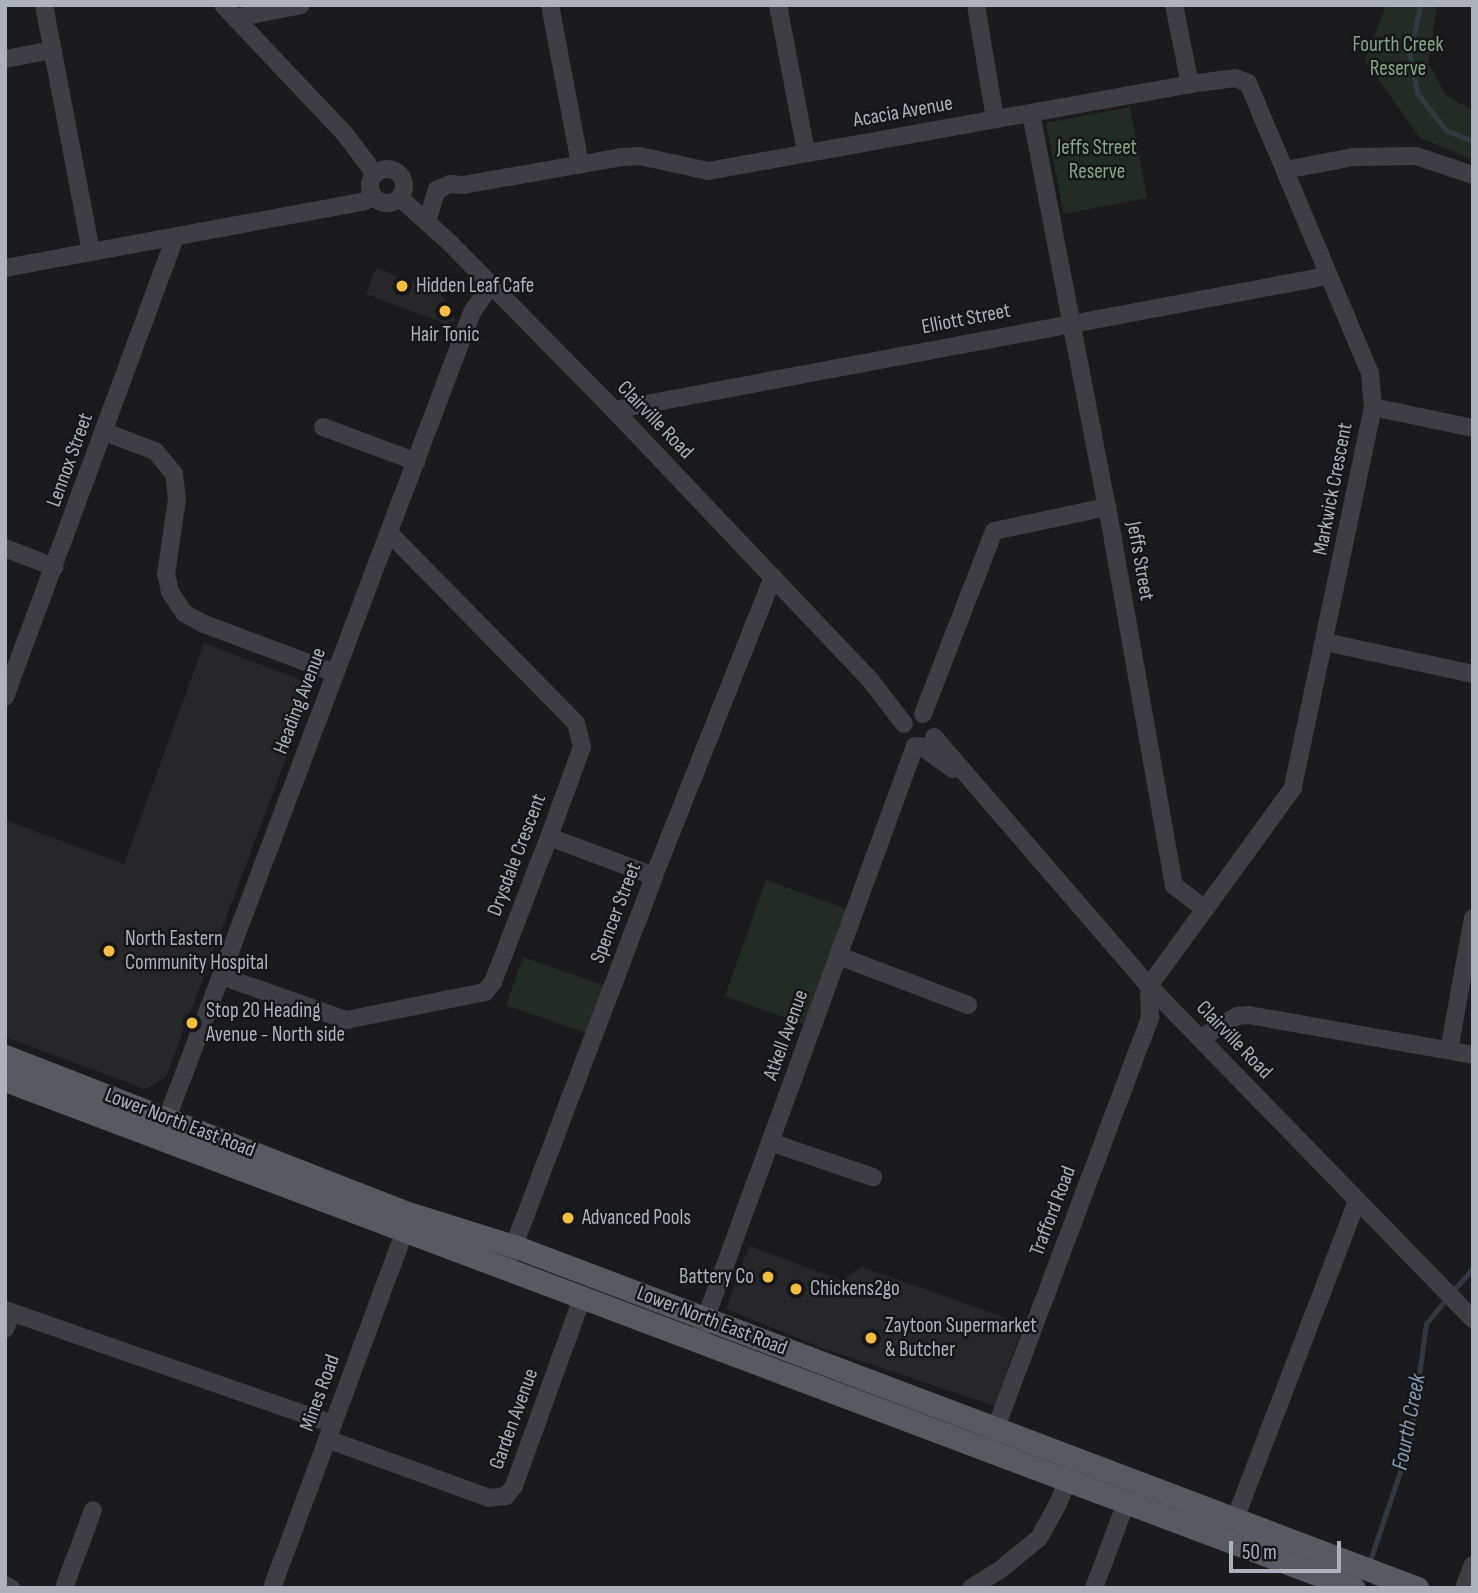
<!DOCTYPE html>
<html>
<head>
<meta charset="utf-8">
<style>
	body { margin:0 }
	#map { position:relative; width:1478px; height:1593px; overflow:hidden; background:#1b1b1d; font-family:"Sofia Sans Condensed",sans-serif }
	div>[style] { position:absolute }
	.built>* { inset:0; background:#27272a }
	.green>* { inset:0; background:#222b24 }
	.stream>* { height:4.5px; margin:-2.25px; padding:0 2.25px; transform-origin:2.25px; border-radius:2.25px; background:#303942 }
	.minor>* { height:18px; margin:-9px; padding:0 9px; transform-origin:9px; border-radius:9px; background:#3e3e44 }
	.minor>.ring { margin:-9px; padding:0; box-sizing:content-box; background:none; border:18px solid #3e3e44; border-radius:50% }
	.major>* { height:23px; margin:-11.5px; padding:0 11.5px; transform-origin:11.5px; border-radius:11.5px; background:#585961 }
	.dots>* { width:19px; height:19px; translate:-50% -50%; box-sizing:border-box; border:4px solid #161618; border-radius:50% }
	span { translate:-50% -50%; white-space:nowrap; text-align:center; line-height:1.15; -webkit-text-stroke:5px #161618; paint-order:stroke }
	.park-label { font-size:21px; color:#85a788 }
	.street-label { font-size:21px; color:#adb1bc }
	.poi-label { font-size:21px; color:#adb1bc }
	.left { translate:0 -50%; text-align:left }
	.right { translate:-100% -50%; text-align:right }
	.water-label { font-size:23px; color:#859db6; font-style:italic }
	.frame { position:absolute; inset:0; border:7px solid #adb1bc; pointer-events:none }
	.scale { position:absolute; left:1229px; top:1541px; width:112px; height:32px; box-sizing:border-box; border:4px solid #adb1bc; border-top:0; padding-left:9px; font-size:21px; line-height:24px; white-space:nowrap; color:#adb1bc; -webkit-text-stroke:5px #161618; paint-order:stroke }
</style>
</head>
<body>
<div id="map">
	<div class="built">
		<i style="clip-path:polygon(376px 268px,437px 291px,452px 307px,455px 322px,451px 321px,449px 325px,366px 294px)"></i>
		<i style="clip-path:polygon(204px 643px,307px 682px,311px 692px,166px 1077px,145px 1089px,5px 1037px,5px 820px,124px 864px)"></i>
		<i style="clip-path:polygon(749px 1246px,841px 1280px,862px 1267px,1023px 1324px,995px 1406px,822px 1348px,726px 1309px)"></i>
	</div>
	<div class="green">
		<i style="clip-path:polygon(1386px 5px,1437px 5px,1428px 63px,1446px 95px,1473px 111px,1473px 159px,1420px 138px,1365px 61px)"></i>
		<i style="clip-path:polygon(1130px 107px,1147px 198px,1064px 214px,1046px 123px)"></i>
		<i style="clip-path:polygon(766px 880px,847px 909px,806px 1025px,725px 996px)"></i>
		<i style="clip-path:polygon(523px 957px,603px 985px,586px 1033px,506px 1005px)"></i>
	</div>
	<div class="stream">
		<i style="left:1421px;top:5px;width:50px;rotate:102.7deg"></i>
		<i style="left:1410px;top:54px;width:41px;rotate:78.7deg"></i>
		<i style="left:1418px;top:94px;width:47px;rotate:51.9deg"></i>
		<i style="left:1447px;top:131px;width:28px;rotate:21deg"></i>
		<i style="left:1453px;top:1291px;width:30px;rotate:-49deg"></i>
		<i style="left:1370px;top:1561px;width:126px;rotate:-71.4deg"></i>
		<i style="left:1410px;top:1442px;width:119px;rotate:-82.3deg"></i>
		<i style="left:1426px;top:1324px;width:33px;rotate:-51deg"></i>
	</div>
	<div class="minor">
		<i style="left:44px;top:5px;width:251px;rotate:79.2deg"></i>
		<i style="left:223px;top:5px;width:178px;rotate:46.6deg"></i>
		<i style="left:345px;top:134px;width:50px;rotate:53.1deg"></i>
		<i style="left:550px;top:5px;width:162px;rotate:79.3deg"></i>
		<i style="left:778px;top:5px;width:150px;rotate:79.2deg"></i>
		<i style="left:976px;top:5px;width:116px;rotate:80.5deg"></i>
		<i style="left:1174px;top:5px;width:81px;rotate:78.6deg"></i>
		<i style="left:235px;top:18px;width:67px;rotate:-11.1deg"></i>
		<i style="left:5px;top:59px;width:48px;rotate:-10.8deg"></i>
		<i class="ring" style="left:370px;top:169px;width:16px;height:16px"></i>
		<i style="left:1285px;top:170px;width:69px;rotate:-10.8deg"></i>
		<i style="left:1353px;top:157px;width:63px;rotate:-0.9deg"></i>
		<i style="left:1416px;top:156px;width:60px;rotate:18.4deg"></i>
		<i style="left:400px;top:198px;width:66px;rotate:41.9deg"></i>
		<i style="left:449px;top:242px;width:235px;rotate:45.5deg"></i>
		<i style="left:614px;top:410px;width:373px;rotate:46.5deg"></i>
		<i style="left:871px;top:681px;width:54px;rotate:52.5deg"></i>
		<i style="left:427px;top:222px;width:34px;rotate:-73deg"></i>
		<i style="left:437px;top:190px;width:14px;rotate:-25deg"></i>
		<i style="left:450px;top:184px;width:13px;rotate:4deg"></i>
		<i style="left:463px;top:185px;width:161px;rotate:-10deg"></i>
		<i style="left:622px;top:157px;width:18px;rotate:-3deg"></i>
		<i style="left:640px;top:156px;width:70px;rotate:12.4deg"></i>
		<i style="left:708px;top:171px;width:490px;rotate:-10.2deg"></i>
		<i style="left:1190px;top:84px;width:45px;rotate:-7.6deg"></i>
		<i style="left:1235px;top:78px;width:14px;rotate:21deg"></i>
		<i style="left:1248px;top:83px;width:315px;rotate:67.2deg"></i>
		<i style="left:1370px;top:373px;width:34px;rotate:85deg"></i>
		<i style="left:1373px;top:407px;width:389px;rotate:101.9deg"></i>
		<i style="left:1293px;top:788px;width:150px;rotate:126deg"></i>
		<i style="left:5px;top:268px;width:363px;rotate:-10.5deg"></i>
		<i style="left:362px;top:202px;width:13px;rotate:-23deg"></i>
		<i style="left:1373px;top:407px;width:102px;rotate:11.9deg"></i>
		<i style="left:614px;top:410px;width:725px;rotate:-10.64deg"></i>
		<i style="left:323px;top:427px;width:100px;rotate:20.4deg"></i>
		<i style="left:105px;top:432px;width:53px;rotate:20.8deg"></i>
		<i style="left:155px;top:451px;width:30px;rotate:50deg"></i>
		<i style="left:174px;top:474px;width:25px;rotate:83deg"></i>
		<i style="left:177px;top:499px;width:76px;rotate:98.3deg"></i>
		<i style="left:166px;top:574px;width:18px;rotate:77deg"></i>
		<i style="left:170px;top:592px;width:25px;rotate:56deg"></i>
		<i style="left:184px;top:613px;width:23px;rotate:29deg"></i>
		<i style="left:204px;top:624px;width:140px;rotate:20.5deg"></i>
		<i style="left:5px;top:548px;width:53px;rotate:21.2deg"></i>
		<i style="left:1325px;top:642px;width:151px;rotate:12.2deg"></i>
		<i style="left:5px;top:697px;width:490px;rotate:-69.7deg"></i>
		<i style="left:923px;top:714px;width:196px;rotate:-68.8deg"></i>
		<i style="left:994px;top:531px;width:116px;rotate:-12deg"></i>
		<i style="left:934px;top:737px;width:329px;rotate:49.2deg"></i>
		<i style="left:1149px;top:986px;width:465px;rotate:45.8deg"></i>
		<i style="left:921px;top:746px;width:39px;rotate:36deg"></i>
		<i style="left:549px;top:837px;width:112px;rotate:20.4deg"></i>
		<i style="left:839px;top:956px;width:138px;rotate:20.8deg"></i>
		<i style="left:221px;top:976px;width:133px;rotate:19.4deg"></i>
		<i style="left:346px;top:1020px;width:142px;rotate:-11.4deg"></i>
		<i style="left:485px;top:992px;width:13px;rotate:-51deg"></i>
		<i style="left:493px;top:982px;width:155px;rotate:-68.9deg"></i>
		<i style="left:549px;top:837px;width:96px;rotate:-69.9deg"></i>
		<i style="left:582px;top:747px;width:25px;rotate:-104deg"></i>
		<i style="left:576px;top:723px;width:265px;rotate:-134.5deg"></i>
		<i style="left:1201px;top:1038px;width:42px;rotate:-31.4deg"></i>
		<i style="left:1237px;top:1016px;width:12px;rotate:-5deg"></i>
		<i style="left:1249px;top:1015px;width:228px;rotate:10.1deg"></i>
		<i style="left:1449px;top:1050px;width:134px;rotate:-79.7deg"></i>
		<i style="left:163px;top:1129px;width:873px;rotate:-69.28deg"></i>
		<i style="left:472px;top:312px;width:33px;rotate:-55deg"></i>
		<i style="left:770px;top:1142px;width:109px;rotate:18.8deg"></i>
		<i style="left:510px;top:1256px;width:406px;rotate:-69.2deg"></i>
		<i style="left:654px;top:876px;width:322px;rotate:-68.3deg"></i>
		<i style="left:5px;top:1310px;width:347px;rotate:19.2deg"></i>
		<i style="left:5px;top:1329px;width:18px;rotate:-68deg"></i>
		<i style="left:701px;top:1331px;width:623px;rotate:-69.91deg"></i>
		<i style="left:992px;top:1438px;width:450px;rotate:-69.4deg"></i>
		<i style="left:1150px;top:1017px;width:31px;rotate:-92deg"></i>
		<i style="left:1149px;top:986px;width:95px;rotate:-54deg"></i>
		<i style="left:1205px;top:909px;width:39px;rotate:-143deg"></i>
		<i style="left:1174px;top:886px;width:352px;rotate:-100deg"></i>
		<i style="left:1113px;top:539px;width:434px;rotate:-100.9deg"></i>
		<i style="left:327px;top:1439px;width:172px;rotate:20deg"></i>
		<i style="left:489px;top:1498px;width:17px;rotate:-7deg"></i>
		<i style="left:506px;top:1496px;width:13px;rotate:-51deg"></i>
		<i style="left:514px;top:1486px;width:203px;rotate:-70.1deg"></i>
		<i style="left:1235px;top:1519px;width:341px;rotate:-69deg"></i>
		<i style="left:5px;top:1585px;width:7px;rotate:27deg"></i>
		<i style="left:64px;top:1588px;width:83px;rotate:-69.6deg"></i>
		<i style="left:272px;top:1588px;width:393px;rotate:-69.6deg"></i>
		<i style="left:971px;top:1588px;width:34px;rotate:-32deg"></i>
		<i style="left:1000px;top:1570px;width:50px;rotate:-39.4deg"></i>
		<i style="left:1039px;top:1538px;width:37px;rotate:-61deg"></i>
		<i style="left:1057px;top:1506px;width:40px;rotate:-68deg"></i>
		<i style="left:1094px;top:1588px;width:91px;rotate:-69.4deg"></i>
		<i style="left:1464px;top:1588px;width:25px;rotate:-69deg"></i>
	</div>
	<div class="major">
		<i style="left:5px;top:1056px;width:436px;rotate:21.3deg"></i>
		<i style="left:411px;top:1214px;width:108px;rotate:17.3deg"></i>
		<i style="left:514px;top:1246px;width:966px;rotate:20.74deg"></i>
		<i style="left:5px;top:1080px;width:1441px;rotate:20.64deg"></i>
	</div>
	<div class="dots">
		<i style="left:402px;top:286px;background:#f2be3d"></i>
		<i style="left:445px;top:311px;background:#f2be3d"></i>
		<i style="left:109px;top:951px;background:#f2be3d"></i>
		<i style="left:192px;top:1023px;background:#f2be3d"></i>
		<i style="left:568px;top:1218px;background:#f2be3d"></i>
		<i style="left:768px;top:1277px;background:#f2be3d"></i>
		<i style="left:796px;top:1289px;background:#f2be3d"></i>
		<i style="left:871px;top:1338px;background:#f2be3d"></i>
	</div>
	<div class="park-label">
		<span style="left:1398px;top:57px">Fourth Creek<br>Reserve</span>
		<span style="left:1097px;top:160px">Jeffs Street<br>Reserve</span>
	</div>
	<div class="street-label">
		<span style="left:903px;top:112px;rotate:-10deg">Acacia Avenue</span>
		<span style="left:966px;top:319px;rotate:-11deg">Elliott Street</span>
		<span style="left:655px;top:420px;rotate:46deg">Clairville Road</span>
		<span style="left:70px;top:460px;rotate:-70deg">Lennox Street</span>
		<span style="left:1333px;top:489px;rotate:-79deg">Markwick Crescent</span>
		<span style="left:1140px;top:561px;rotate:80deg">Jeffs Street</span>
		<span style="left:300px;top:701px;rotate:-69deg">Heading Avenue</span>
		<span style="left:517px;top:855px;rotate:-69deg">Drysdale Crescent</span>
		<span style="left:616px;top:913px;rotate:-69deg">Spencer Street</span>
		<span style="left:786px;top:1035px;rotate:-70deg">Atkell Avenue</span>
		<span style="left:1234px;top:1040px;rotate:46deg">Clairville Road</span>
		<span style="left:180px;top:1123px;rotate:21deg">Lower North East Road</span>
		<span style="left:1053px;top:1211px;rotate:-69deg">Trafford Road</span>
		<span style="left:712px;top:1321px;rotate:21deg">Lower North East Road</span>
		<span style="left:320px;top:1393px;rotate:-70deg">Mines Road</span>
		<span style="left:514px;top:1419px;rotate:-70deg">Garden Avenue</span>
	</div>
	<div class="poi-label">
		<span class="left" style="left:416px;top:286px">Hidden Leaf Cafe</span>
		<span style="left:445px;top:335px">Hair Tonic</span>
		<span class="left" style="left:125px;top:951px">North Eastern<br>Community Hospital</span>
		<span class="left" style="left:206px;top:1023px">Stop 20 Heading<br>Avenue - North side</span>
		<span class="left" style="left:582px;top:1218px">Advanced Pools</span>
		<span class="right" style="left:754px;top:1277px">Battery Co</span>
		<span class="left" style="left:810px;top:1289px">Chickens2go</span>
		<span class="left" style="left:885px;top:1338px">Zaytoon Supermarket<br>&amp; Butcher</span>
	</div>
	<div class="water-label">
		<span style="left:1409px;top:1422px;rotate:-79deg">Fourth Creek</span>
	</div>
	<div class="frame"></div>
	<div class="scale">50 m</div>
</div>
</body>
</html>
